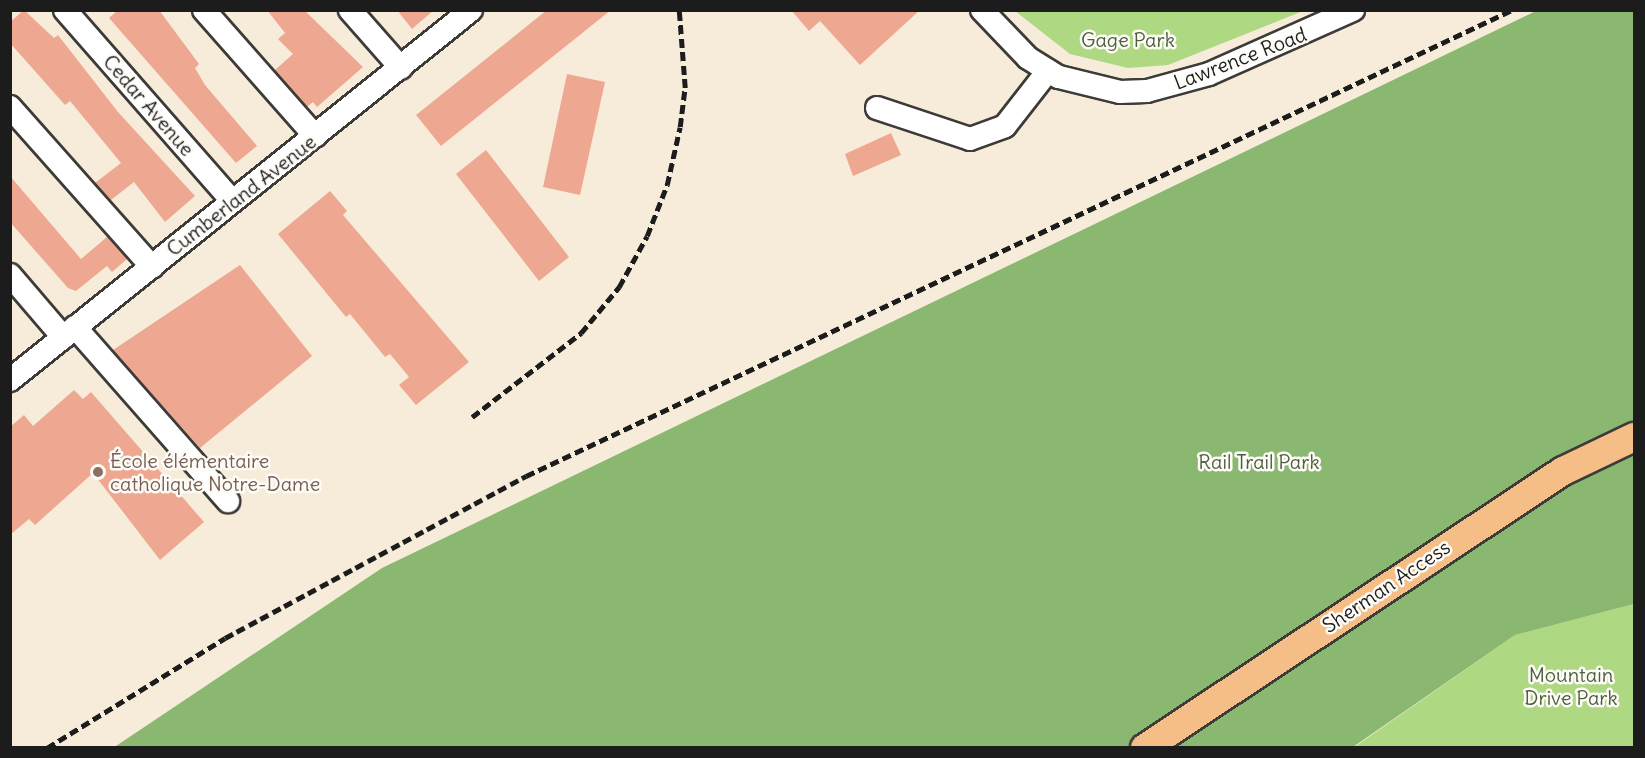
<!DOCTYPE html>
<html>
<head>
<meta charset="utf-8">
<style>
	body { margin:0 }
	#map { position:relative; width:1645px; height:758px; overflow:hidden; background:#f7ecda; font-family:Delius,sans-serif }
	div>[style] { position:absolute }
	.green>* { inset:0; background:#afd883 }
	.forest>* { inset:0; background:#8bb871 }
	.building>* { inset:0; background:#eea891 }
	.roads { filter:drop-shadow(2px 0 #3d3b38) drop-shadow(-2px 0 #3d3b38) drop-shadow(0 2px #3d3b38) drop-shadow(0 -2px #3d3b38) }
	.minor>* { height:22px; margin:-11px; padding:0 11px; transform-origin:11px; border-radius:11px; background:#fff }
	.major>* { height:28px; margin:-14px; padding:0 14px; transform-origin:14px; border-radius:14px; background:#f6be87 }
	.rail>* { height:4.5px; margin-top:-2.25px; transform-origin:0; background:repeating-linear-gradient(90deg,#1c1c1c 0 9px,transparent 0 13.5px) }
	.dots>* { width:16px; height:16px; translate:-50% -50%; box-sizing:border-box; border:3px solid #fdfcf7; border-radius:50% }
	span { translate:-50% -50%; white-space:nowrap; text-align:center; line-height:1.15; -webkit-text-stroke:5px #fdfcf7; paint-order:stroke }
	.park-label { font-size:20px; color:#4f5e40 }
	.street-label { font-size:20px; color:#1c1c1c }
	.education-label { font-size:20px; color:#785e54 }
	.left { translate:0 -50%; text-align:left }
	.frame { position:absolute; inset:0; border:12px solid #1c1c1c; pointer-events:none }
</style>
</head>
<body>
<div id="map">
	<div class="green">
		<i style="clip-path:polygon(1015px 11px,1303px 11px,1168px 65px,1128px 68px,1070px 54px)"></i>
		<i style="clip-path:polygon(1634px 604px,1634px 747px,1353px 748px,1515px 635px)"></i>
	</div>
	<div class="forest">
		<i style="clip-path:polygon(1536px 11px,1634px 11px,1634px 604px,1515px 635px,1353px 747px,113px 748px,382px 568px)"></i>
	</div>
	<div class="building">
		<i style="clip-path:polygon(24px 10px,54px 38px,58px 35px,118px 112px,195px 196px,165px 222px,134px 182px,111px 200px,95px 183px,121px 163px,70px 101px,65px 105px,10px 43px,10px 22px)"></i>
		<i style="clip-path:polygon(118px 10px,159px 10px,199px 64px,195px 68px,205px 85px,257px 146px,236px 163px,109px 18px)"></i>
		<i style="clip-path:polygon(267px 10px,304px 10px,363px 67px,317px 107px,313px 102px,307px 107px,275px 70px,293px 54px,278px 39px,285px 33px)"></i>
		<i style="clip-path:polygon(397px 10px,434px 10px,412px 29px)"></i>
		<i style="clip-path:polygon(547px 10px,611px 10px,441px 146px,416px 115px)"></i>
		<i style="clip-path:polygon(791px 10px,920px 10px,860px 65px,820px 21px,809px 31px)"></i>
		<i style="clip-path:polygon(567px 74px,605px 82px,580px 195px,543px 187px)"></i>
		<i style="clip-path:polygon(891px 133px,901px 155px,853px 176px,845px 154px)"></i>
		<i style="clip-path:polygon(486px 150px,569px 257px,539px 281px,456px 174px)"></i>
		<i style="clip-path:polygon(10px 176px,81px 259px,107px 237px,127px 259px,112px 272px,107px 266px,76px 291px,68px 288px,10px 222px)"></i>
		<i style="clip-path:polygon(330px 191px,347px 211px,343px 215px,469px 362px,416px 405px,399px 385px,409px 377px,390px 354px,385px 357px,350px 314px,346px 317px,278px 234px)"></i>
		<i style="clip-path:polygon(240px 265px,312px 356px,200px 448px,113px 350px)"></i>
		<i style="clip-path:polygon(74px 390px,83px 399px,91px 392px,204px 522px,160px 560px,93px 473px,35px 525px,29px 519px,10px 535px,10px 427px,24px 415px,33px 426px)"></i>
	</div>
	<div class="roads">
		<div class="minor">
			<i style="left:65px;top:10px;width:254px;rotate:48.8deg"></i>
			<i style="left:204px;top:10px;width:168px;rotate:48.6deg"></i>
			<i style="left:350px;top:10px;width:77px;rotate:48.7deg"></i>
			<i style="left:982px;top:10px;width:66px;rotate:46.2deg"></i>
			<i style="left:1028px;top:58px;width:36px;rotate:32deg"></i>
			<i style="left:1059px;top:77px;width:63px;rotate:13.8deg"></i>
			<i style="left:1120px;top:92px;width:27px;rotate:-2deg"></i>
			<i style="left:1147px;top:91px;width:64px;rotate:-15.3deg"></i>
			<i style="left:1209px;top:74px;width:158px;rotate:-24deg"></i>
			<i style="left:10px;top:107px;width:214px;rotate:48.4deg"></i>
			<i style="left:877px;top:108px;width:98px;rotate:18.4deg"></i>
			<i style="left:970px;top:139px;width:37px;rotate:-20deg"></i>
			<i style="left:1005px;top:126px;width:70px;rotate:-52deg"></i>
			<i style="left:10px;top:275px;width:82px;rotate:49.5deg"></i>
			<i style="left:75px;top:327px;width:232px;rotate:48.7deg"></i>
			<i style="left:10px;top:380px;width:591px;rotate:-38.75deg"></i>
		</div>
		<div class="major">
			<i style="left:1145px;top:748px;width:501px;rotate:-33.53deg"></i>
			<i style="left:1563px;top:471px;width:79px;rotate:-25.6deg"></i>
		</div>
	</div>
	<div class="rail">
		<i style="left:472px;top:417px;width:138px;rotate:-37.6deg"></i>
		<i style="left:581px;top:333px;width:60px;rotate:-50.4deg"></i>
		<i style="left:619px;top:287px;width:58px;rotate:-61.2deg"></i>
		<i style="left:647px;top:236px;width:55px;rotate:-68.6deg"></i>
		<i style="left:667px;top:185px;width:59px;rotate:-77.4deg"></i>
		<i style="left:680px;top:127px;width:39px;rotate:-83deg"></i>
		<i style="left:685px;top:88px;width:78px;rotate:-94.4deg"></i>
		<i style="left:47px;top:748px;width:209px;rotate:-31.7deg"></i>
		<i style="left:225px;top:638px;width:342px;rotate:-28.3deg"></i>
		<i style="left:526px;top:476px;width:1091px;rotate:-25.3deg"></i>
	</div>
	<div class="dots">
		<i style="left:98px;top:472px;background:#8d6e63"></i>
	</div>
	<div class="park-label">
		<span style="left:1128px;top:39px">Gage Park</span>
		<span style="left:1259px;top:461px">Rail Trail Park</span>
		<span style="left:1571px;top:686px">Mountain<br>Drive Park</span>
	</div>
	<div class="street-label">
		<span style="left:1240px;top:58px;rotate:-21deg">Lawrence Road</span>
		<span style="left:149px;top:105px;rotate:49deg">Cedar Avenue</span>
		<span style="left:241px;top:195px;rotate:-38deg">Cumberland Avenue</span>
		<span style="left:1386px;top:586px;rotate:-34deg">Sherman Access</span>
	</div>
	<div class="education-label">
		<span class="left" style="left:110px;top:472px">École élémentaire<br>catholique Notre-Dame</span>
	</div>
	<div class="frame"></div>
</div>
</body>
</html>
